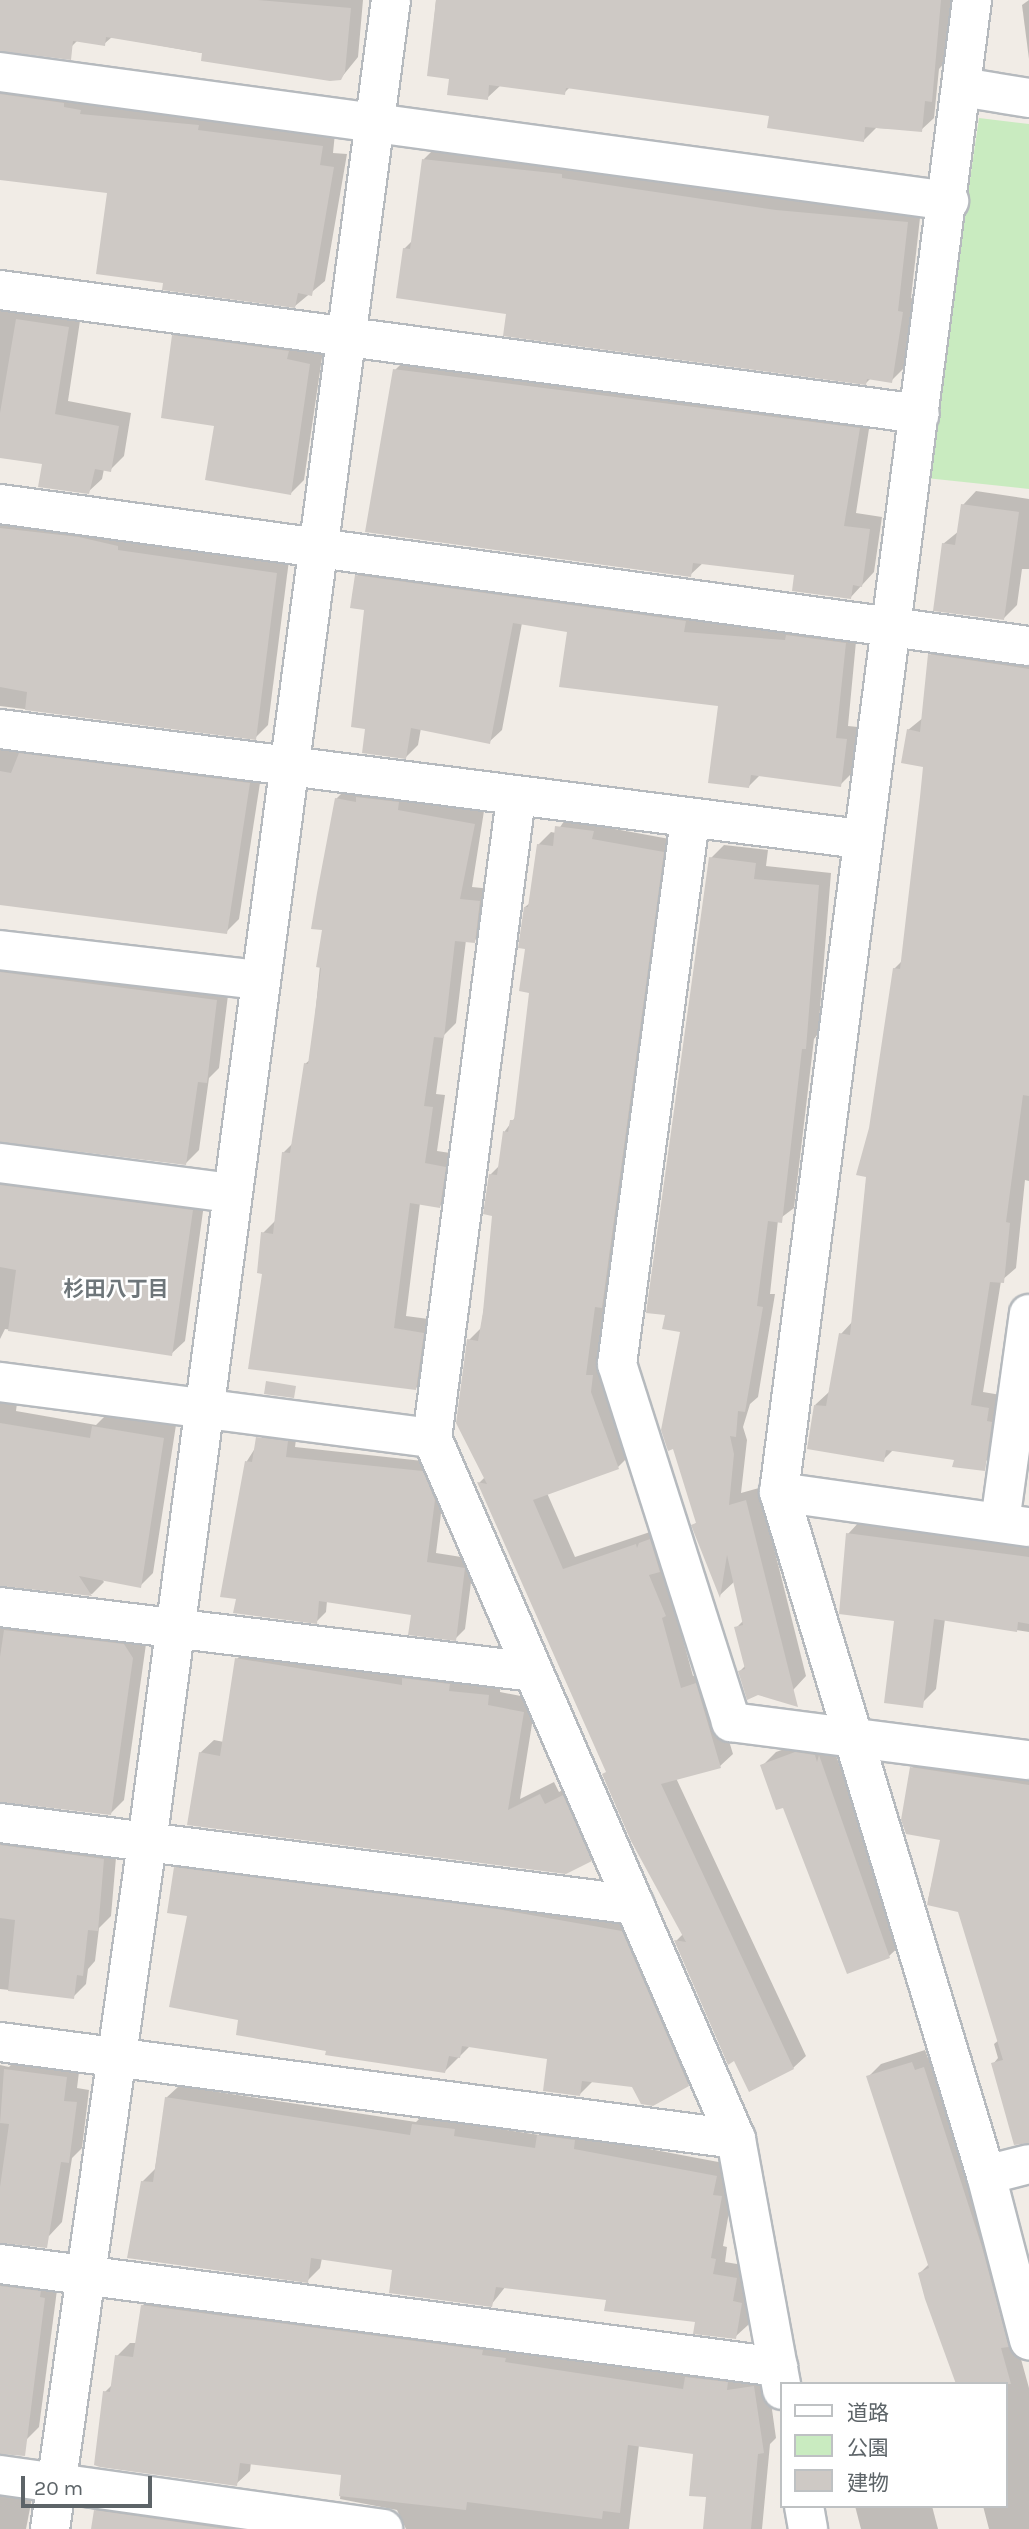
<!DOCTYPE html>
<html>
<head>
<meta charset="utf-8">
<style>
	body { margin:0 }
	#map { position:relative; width:1029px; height:2529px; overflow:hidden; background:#f1ece6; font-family:Karla,"Noto Sans JP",sans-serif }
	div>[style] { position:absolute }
	.green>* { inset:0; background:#c9ebc0 }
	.shadow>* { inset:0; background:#0003 }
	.building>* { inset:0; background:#cec9c5 }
	.roads { filter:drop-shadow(2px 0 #b6babe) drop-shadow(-2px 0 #b6babe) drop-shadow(0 2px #b6babe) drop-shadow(0 -2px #b6babe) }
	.minor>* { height:38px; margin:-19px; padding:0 19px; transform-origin:19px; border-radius:19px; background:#fff }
	.tertiary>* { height:38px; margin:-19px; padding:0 19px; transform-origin:19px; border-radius:19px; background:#fff }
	span { translate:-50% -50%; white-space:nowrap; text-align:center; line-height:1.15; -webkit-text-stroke:5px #fff; paint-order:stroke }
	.neighbourhood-label { font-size:21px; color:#6e767a; font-weight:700 }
	.legend { position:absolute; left:780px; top:2382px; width:228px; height:126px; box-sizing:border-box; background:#fff; border:2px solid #bec1c3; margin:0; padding:9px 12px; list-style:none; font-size:21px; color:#5d6468 }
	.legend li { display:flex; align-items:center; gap:14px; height:35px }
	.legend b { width:35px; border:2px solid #bec1c3 }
	.scale { position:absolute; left:21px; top:2476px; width:131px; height:32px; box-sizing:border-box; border:4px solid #5d6468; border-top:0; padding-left:9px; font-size:21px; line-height:24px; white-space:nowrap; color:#5d6468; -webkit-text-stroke:5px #fff; paint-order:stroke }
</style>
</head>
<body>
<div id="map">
	<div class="green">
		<i style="clip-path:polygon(979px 118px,1029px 124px,1029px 489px,926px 478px)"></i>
	</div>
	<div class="shadow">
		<i style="clip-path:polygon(0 0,363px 0,358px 57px,341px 78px,112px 37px,104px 44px,78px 40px,72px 46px,0 35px)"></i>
		<i style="clip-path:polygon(436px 0,952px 0,946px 61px,939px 69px,934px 118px,921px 130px,876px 128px,863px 141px,771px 114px,570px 87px,564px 93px,501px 85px,487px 98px,451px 77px,429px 75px)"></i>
		<i style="clip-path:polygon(1029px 0,1029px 59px,1022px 5px)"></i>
		<i style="clip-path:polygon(0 85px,335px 133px,333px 153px,347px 154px,325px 281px,295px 306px,165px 282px,109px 192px,0 178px)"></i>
		<i style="clip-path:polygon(437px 146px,921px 209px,911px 298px,915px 299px,905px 367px,891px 381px,871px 378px,866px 383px,508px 312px,404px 249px,413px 240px,424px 159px)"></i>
		<i style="clip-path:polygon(0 301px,81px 314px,68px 401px,131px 413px,124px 456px,110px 470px,104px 469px,102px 479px,88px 492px,44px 463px,0 456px)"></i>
		<i style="clip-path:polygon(187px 323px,323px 351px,304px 480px,291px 493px,216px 424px,173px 336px)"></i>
		<i style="clip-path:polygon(408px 357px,871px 416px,856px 513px,882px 517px,874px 572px,850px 598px,796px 574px,704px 562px,690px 575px,395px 370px)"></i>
		<i style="clip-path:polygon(976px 491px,1029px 499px,1029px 569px,1022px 569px,1017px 605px,1003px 619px,943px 544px,959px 531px,963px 505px)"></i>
		<i style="clip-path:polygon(0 514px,289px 560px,268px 725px,255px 738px,0 706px)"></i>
		<i style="clip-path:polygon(369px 564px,697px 609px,695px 621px,857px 631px,848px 726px,858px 727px,852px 773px,840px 785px,760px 775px,749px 786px,720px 704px,569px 631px,522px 623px,502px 730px,489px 742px,421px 728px,418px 745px,406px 757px,367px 728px,366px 609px,357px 576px)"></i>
		<i style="clip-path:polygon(943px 642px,1029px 655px,1029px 1181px,1025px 1180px,1016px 1268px,1001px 1281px,983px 1392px,1001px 1395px,997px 1450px,984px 1463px,894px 1449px,883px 1460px,815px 1405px,829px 1392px,841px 1334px,853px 1321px,871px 1129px,894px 969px,902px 961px,925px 765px,908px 730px,924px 717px,930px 655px)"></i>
		<i style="clip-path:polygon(0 730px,262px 770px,239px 919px,226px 932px,0 901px)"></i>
		<i style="clip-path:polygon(349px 786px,484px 811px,472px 887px,492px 889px,487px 928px,474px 941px,466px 940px,456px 1023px,444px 1035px,436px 1094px,445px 1095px,437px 1151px,457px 1154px,452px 1193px,440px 1206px,420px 1203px,406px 1316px,436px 1320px,428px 1375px,416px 1388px,264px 1272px,263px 1233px,276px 1220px,283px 1153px,293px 1143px,305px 1064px,311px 1059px,336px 799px)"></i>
		<i style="clip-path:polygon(569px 814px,605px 819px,604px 827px,675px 840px,614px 1294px,605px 1303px,598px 1363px,605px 1364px,630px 1455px,618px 1467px,547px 1493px,575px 1557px,653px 1531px,693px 1676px,708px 1672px,733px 1754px,720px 1766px,676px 1778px,806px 2056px,793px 2068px,676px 1941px,683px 1934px,479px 1483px,485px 1477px,469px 1340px,481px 1328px,488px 1280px,494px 1214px,490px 1175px,500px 1165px,505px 1131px,516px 1116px,531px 992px,525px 907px,530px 903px,538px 845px,551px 832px,556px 833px)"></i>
		<i style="clip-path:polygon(724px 845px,768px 850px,766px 866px,831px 873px,818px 1034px,814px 1039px,794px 1208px,778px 1220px,770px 1294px,775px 1294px,758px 1397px,750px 1404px,743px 1427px,747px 1440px,741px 1493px,759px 1488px,806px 1676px,783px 1701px,740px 1671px,746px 1665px,736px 1628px,744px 1620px,735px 1581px,720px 1595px,693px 1526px,698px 1521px,682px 1331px,711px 858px)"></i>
		<i style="clip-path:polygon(0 957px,229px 987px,219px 1068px,209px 1078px,199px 1150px,186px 1163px,0 1141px)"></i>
		<i style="clip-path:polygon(0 1168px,205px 1197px,185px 1341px,171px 1354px,5px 1329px,0 1339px)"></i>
		<i style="clip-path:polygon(0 1400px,17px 1403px,16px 1411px,96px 1425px,107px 1414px,176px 1425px,153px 1573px,140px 1586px,102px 1579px,104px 1582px,92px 1594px,0 1584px)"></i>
		<i style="clip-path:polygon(268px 1428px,297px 1432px,295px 1447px,432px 1462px,444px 1490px,436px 1553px,474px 1559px,465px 1629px,455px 1639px,413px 1613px,327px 1601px,326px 1612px,316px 1622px,238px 1598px,247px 1461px)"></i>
		<i style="clip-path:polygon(861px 1520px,1029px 1543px,1029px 1632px,945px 1619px,936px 1689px,923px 1702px,896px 1620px,840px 1613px,848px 1534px)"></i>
		<i style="clip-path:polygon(0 1609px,146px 1644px,124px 1800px,111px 1813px,0 1800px)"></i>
		<i style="clip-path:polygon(250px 1645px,501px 1683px,500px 1692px,536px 1699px,520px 1799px,554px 1782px,559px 1792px,576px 1783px,604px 1846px,591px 1860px,200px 1753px,214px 1740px,224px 1742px,237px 1659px)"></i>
		<i style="clip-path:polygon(810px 1740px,832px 1744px,903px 1943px,889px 1956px,848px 1972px,784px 1805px,762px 1766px,776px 1752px)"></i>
		<i style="clip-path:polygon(925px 1754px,1029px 1767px,1029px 2142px,993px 2064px,998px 2058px,994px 2044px,999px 2040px,960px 1911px,928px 1900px,942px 1839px,912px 1768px)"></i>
		<i style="clip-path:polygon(0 1825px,117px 1846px,111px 1916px,99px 1928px,95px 1961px,88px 1969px,86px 1984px,73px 1997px,0 1989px)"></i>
		<i style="clip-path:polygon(189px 1855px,635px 1919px,702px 2071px,688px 2085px,593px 2081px,579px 2095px,549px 2058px,470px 2046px,445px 2071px,327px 2050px,241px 2019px,189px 1914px,175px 1868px)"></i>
		<i style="clip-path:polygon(925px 2050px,928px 2058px,937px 2055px,1029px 2388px,1029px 2529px,989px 2529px,983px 2506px,1006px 2506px,1006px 2384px,920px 2273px,929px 2264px,868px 2077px,881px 2064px)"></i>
		<i style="clip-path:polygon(19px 2056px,80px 2064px,77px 2088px,89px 2090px,82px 2148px,72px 2158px,62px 2222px,49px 2236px,0 2229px,0 2065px,9px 2067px)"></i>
		<i style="clip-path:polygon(179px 2086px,416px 2122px,426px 2112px,467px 2117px,466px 2124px,540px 2135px,552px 2123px,586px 2137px,729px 2164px,734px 2184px,723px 2246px,727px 2247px,725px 2262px,749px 2266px,754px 2290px,748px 2325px,735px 2337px,697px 2320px,607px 2298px,506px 2286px,491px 2305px,394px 2268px,322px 2258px,320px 2268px,307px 2281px,142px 2182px,155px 2169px,166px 2098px)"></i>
		<i style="clip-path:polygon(0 2282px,57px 2290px,39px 2427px,26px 2440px,0 2453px)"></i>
		<i style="clip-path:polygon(156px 2292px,690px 2375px,701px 2364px,767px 2374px,776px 2438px,770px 2444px,762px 2529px,705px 2529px,708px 2496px,695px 2453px,639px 2445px,629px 2529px,406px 2529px,397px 2510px,340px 2499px,343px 2473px,251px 2462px,250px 2471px,236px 2484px,105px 2392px,113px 2384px,117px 2356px,130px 2343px,137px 2343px,142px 2306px)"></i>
		<i style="clip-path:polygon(0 2479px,32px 2498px,26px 2529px,0 2529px)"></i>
		<i style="clip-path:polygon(109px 2498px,252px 2529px,93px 2529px,95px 2511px)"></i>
		<i style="clip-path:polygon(855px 2506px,932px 2506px,938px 2529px,861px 2529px)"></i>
	</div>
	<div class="building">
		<i style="clip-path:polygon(0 0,258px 0,351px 8px,345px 72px,341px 80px,330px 81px,201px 61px,202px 53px,106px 37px,105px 46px,73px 41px,71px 60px,0 51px)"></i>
		<i style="clip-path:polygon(436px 0,941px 0,932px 102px,925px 101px,922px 132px,865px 127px,864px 142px,767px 128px,769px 116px,566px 88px,565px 95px,489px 85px,488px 100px,447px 95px,449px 79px,427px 76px)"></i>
		<i style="clip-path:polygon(0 94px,64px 103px,64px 107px,81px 110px,80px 114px,199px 125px,198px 130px,323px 146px,320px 165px,334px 167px,312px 296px,298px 293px,295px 308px,162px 290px,163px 283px,96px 274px,107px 193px,0 180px)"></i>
		<i style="clip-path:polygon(422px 159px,562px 174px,562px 178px,776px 210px,908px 222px,898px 311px,903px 312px,892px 383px,867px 379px,866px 385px,503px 336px,506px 314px,396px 298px,403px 248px,410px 249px)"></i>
		<i style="clip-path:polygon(16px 319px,69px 327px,55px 414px,119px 426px,111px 472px,95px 469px,89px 494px,38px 487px,42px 464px,0 458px,0 413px)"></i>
		<i style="clip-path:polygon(172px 335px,289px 351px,287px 359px,310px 364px,291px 495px,205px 480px,214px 426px,161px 418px)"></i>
		<i style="clip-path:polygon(393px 369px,860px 428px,844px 526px,870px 529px,862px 587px,853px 585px,851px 599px,792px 591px,794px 575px,693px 563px,691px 577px,365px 532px)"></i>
		<i style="clip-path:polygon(961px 504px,1019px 512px,1004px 620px,933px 611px,942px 543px,955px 545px)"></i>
		<i style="clip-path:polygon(0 528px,79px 537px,118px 546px,118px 550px,277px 573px,256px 740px,25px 710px,27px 692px,0 687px)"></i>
		<i style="clip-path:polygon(355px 575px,686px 621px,684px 632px,785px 640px,786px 635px,846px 643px,836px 738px,847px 739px,841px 787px,751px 775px,749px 788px,708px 783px,718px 706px,559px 687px,567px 632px,513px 623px,490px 744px,411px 728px,406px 759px,362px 753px,365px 729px,351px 727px,364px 610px,350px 608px)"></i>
		<i style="clip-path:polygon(928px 654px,1029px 669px,1029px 1096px,1023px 1095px,1006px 1222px,1010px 1223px,1004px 1283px,990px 1282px,971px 1405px,989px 1408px,987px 1421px,992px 1422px,985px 1471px,952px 1467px,954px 1460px,886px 1450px,884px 1462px,807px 1449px,814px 1405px,826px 1406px,839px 1333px,850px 1335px,866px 1177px,856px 1175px,869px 1128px,893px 968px,900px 969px,920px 797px,923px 767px,901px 763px,907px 729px,920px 732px)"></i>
		<i style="clip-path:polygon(19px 753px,250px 783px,227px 934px,0 905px,0 771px,11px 773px)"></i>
		<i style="clip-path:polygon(356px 797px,399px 802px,398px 810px,475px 824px,460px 899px,480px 901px,475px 943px,455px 941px,444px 1038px,434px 1037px,424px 1106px,433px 1107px,425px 1163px,446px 1167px,440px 1208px,410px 1203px,394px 1328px,424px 1333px,416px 1390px,248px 1369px,262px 1274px,257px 1273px,261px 1232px,273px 1234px,282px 1152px,290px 1153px,304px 1063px,308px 1064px,321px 968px,316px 967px,322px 930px,311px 929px,317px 893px,335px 798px,356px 802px)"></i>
		<i style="clip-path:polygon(555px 826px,594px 831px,592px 839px,664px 852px,602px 1308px,595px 1307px,586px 1375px,593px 1375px,591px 1392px,619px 1469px,533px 1500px,563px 1569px,636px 1544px,637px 1548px,639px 1543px,650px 1539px,660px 1572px,649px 1575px,666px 1616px,662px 1618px,681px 1688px,696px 1683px,721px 1768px,661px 1784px,794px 2069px,749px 2092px,734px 2061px,728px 2065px,674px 1940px,686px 1942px,631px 1841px,602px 1774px,606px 1772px,477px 1482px,487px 1484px,456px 1423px,467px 1339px,478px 1341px,483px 1312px,492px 1216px,483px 1214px,489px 1174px,497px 1175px,503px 1131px,508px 1132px,510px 1120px,514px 1120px,529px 993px,519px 991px,525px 949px,518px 948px,524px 907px,528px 907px,537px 844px,553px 846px)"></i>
		<i style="clip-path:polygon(709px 857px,756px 863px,754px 879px,819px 885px,806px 1049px,802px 1049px,782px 1223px,768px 1221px,757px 1306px,763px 1307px,745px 1412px,738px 1411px,736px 1437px,730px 1436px,734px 1454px,729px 1505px,746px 1500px,798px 1707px,758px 1695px,747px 1700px,738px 1671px,745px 1669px,734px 1627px,743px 1625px,727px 1555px,720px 1598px,691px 1525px,696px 1523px,673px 1449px,668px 1451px,661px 1430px,680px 1332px,662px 1329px,665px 1315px,646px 1313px)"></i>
		<i style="clip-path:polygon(0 972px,217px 1000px,207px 1083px,198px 1082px,186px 1165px,0 1142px)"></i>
		<i style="clip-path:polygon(0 1185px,193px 1210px,172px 1356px,8px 1331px,16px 1270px,0 1267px)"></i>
		<i style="clip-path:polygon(266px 1381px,296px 1386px,294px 1398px,264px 1394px)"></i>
		<i style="clip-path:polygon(0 1423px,90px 1438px,92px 1426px,164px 1438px,141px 1588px,79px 1576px,92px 1596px,0 1586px)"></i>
		<i style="clip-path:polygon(256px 1437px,288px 1441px,286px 1457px,423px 1471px,435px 1500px,427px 1562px,465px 1568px,456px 1641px,408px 1635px,411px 1615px,319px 1601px,317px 1624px,233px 1613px,236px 1599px,220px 1597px,245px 1461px,252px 1462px)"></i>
		<i style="clip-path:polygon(846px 1533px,1029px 1557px,1029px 1624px,1018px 1622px,1017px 1632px,934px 1619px,923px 1708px,884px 1703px,894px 1621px,839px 1614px)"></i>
		<i style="clip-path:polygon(4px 1630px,124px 1644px,133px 1658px,111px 1815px,0 1802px,0 1657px)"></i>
		<i style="clip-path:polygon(235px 1658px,402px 1685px,402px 1678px,450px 1684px,449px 1691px,489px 1695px,488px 1705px,524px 1712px,508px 1810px,540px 1794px,545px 1804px,563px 1795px,592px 1861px,566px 1874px,187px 1825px,199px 1752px,220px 1756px)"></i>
		<i style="clip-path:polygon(795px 1752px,815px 1755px,817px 1762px,819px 1755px,890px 1958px,847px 1974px,783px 1808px,776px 1810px,760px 1765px)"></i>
		<i style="clip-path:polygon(910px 1767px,1029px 1785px,1029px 2143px,1014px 2145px,991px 2063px,1003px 2060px,958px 1912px,927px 1905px,940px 1840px,906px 1834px,901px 1820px)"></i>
		<i style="clip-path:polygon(0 1845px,104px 1859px,98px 1931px,88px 1930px,83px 1976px,77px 1975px,74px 1999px,8px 1991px,15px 1920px,0 1918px)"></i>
		<i style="clip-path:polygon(174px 1867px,497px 1909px,622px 1931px,689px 2086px,653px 2106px,641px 2104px,632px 2087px,582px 2081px,580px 2096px,543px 2091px,547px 2059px,462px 2046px,460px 2058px,449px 2056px,445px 2073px,325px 2055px,326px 2051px,236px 2035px,238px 2020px,169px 2007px,187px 1916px,167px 1913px)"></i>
		<i style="clip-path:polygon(912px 2062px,915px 2070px,924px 2067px,982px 2247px,1009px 2347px,1001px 2348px,1011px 2384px,956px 2384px,925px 2299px,918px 2273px,929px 2268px,866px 2076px)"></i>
		<i style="clip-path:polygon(4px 2069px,67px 2077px,64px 2101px,77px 2102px,69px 2163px,61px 2162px,47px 2248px,0 2243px,0 2187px,9px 2124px,0 2123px)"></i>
		<i style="clip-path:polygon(165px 2097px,410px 2135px,412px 2124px,455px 2129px,454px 2136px,535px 2148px,537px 2135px,575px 2140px,574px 2149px,717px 2176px,713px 2195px,722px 2196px,711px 2258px,716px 2259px,713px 2274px,737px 2278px,733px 2301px,742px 2303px,736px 2339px,693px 2334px,695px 2322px,604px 2311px,606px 2300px,496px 2287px,492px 2307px,389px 2293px,392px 2270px,311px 2258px,308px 2283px,127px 2258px,141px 2181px,153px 2182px)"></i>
		<i style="clip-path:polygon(0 2286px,41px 2291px,40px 2297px,45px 2298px,25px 2456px,0 2454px)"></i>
		<i style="clip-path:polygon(141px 2305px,483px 2350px,482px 2355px,506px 2358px,505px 2362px,683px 2389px,685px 2377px,728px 2382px,727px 2390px,754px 2386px,764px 2453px,758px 2454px,751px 2529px,703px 2529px,706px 2497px,689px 2496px,693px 2454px,628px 2445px,620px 2513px,603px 2511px,602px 2519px,467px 2502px,466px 2510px,339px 2496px,341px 2475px,240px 2463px,237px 2486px,100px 2467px,94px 2465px,103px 2391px,110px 2392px,115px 2355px,133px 2357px)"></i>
		<i style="clip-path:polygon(94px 2510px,226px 2529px,91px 2529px)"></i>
	</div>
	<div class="roads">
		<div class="minor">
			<i style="left:972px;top:0;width:1504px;rotate:97.37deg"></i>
			<i style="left:779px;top:1492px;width:714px;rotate:73.14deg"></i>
			<i style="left:986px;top:2175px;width:171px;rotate:75.4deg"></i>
			<i style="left:0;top:72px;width:958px;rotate:7.74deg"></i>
			<i style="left:962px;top:87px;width:68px;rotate:9.3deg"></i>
			<i style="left:0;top:290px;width:928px;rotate:7.68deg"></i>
			<i style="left:0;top:504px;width:1039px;rotate:7.86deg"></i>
			<i style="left:0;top:729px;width:867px;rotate:7.29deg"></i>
			<i style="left:516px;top:798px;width:645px;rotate:97.48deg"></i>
			<i style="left:432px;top:1438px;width:764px;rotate:66.56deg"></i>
			<i style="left:736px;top:2139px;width:255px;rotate:79.6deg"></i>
			<i style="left:690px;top:820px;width:549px;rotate:97.64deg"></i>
			<i style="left:617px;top:1364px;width:376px;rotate:72.3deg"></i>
			<i style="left:731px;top:1722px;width:300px;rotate:7.3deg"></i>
			<i style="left:0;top:950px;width:262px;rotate:6.6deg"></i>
			<i style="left:0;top:1163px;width:234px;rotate:7.4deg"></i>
			<i style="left:0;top:1382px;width:436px;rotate:7.4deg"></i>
			<i style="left:779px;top:1492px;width:252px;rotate:8deg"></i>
			<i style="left:1000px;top:1522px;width:210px;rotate:-82.1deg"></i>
			<i style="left:0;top:1607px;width:537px;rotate:6.95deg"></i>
			<i style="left:0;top:1823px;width:640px;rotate:7.36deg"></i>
			<i style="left:0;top:2042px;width:742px;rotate:7.51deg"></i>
			<i style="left:986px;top:2175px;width:44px;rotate:-14.3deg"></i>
			<i style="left:0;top:2264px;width:785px;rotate:7.54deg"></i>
			<i style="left:0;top:2475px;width:387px;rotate:8deg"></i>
			<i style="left:804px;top:2506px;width:23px;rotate:80deg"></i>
		</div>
		<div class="tertiary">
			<i style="left:50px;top:2529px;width:693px;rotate:-81.95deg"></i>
			<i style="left:147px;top:1843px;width:1859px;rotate:-82.46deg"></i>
		</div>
	</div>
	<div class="neighbourhood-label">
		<span style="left:116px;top:1289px">杉田八丁目</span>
	</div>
	<ul class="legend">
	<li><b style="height:9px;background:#fff"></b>道路</li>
	<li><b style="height:19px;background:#c9ebc0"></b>公園</li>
	<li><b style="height:19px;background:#cec9c5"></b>建物</li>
	</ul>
	<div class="scale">20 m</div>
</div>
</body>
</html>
